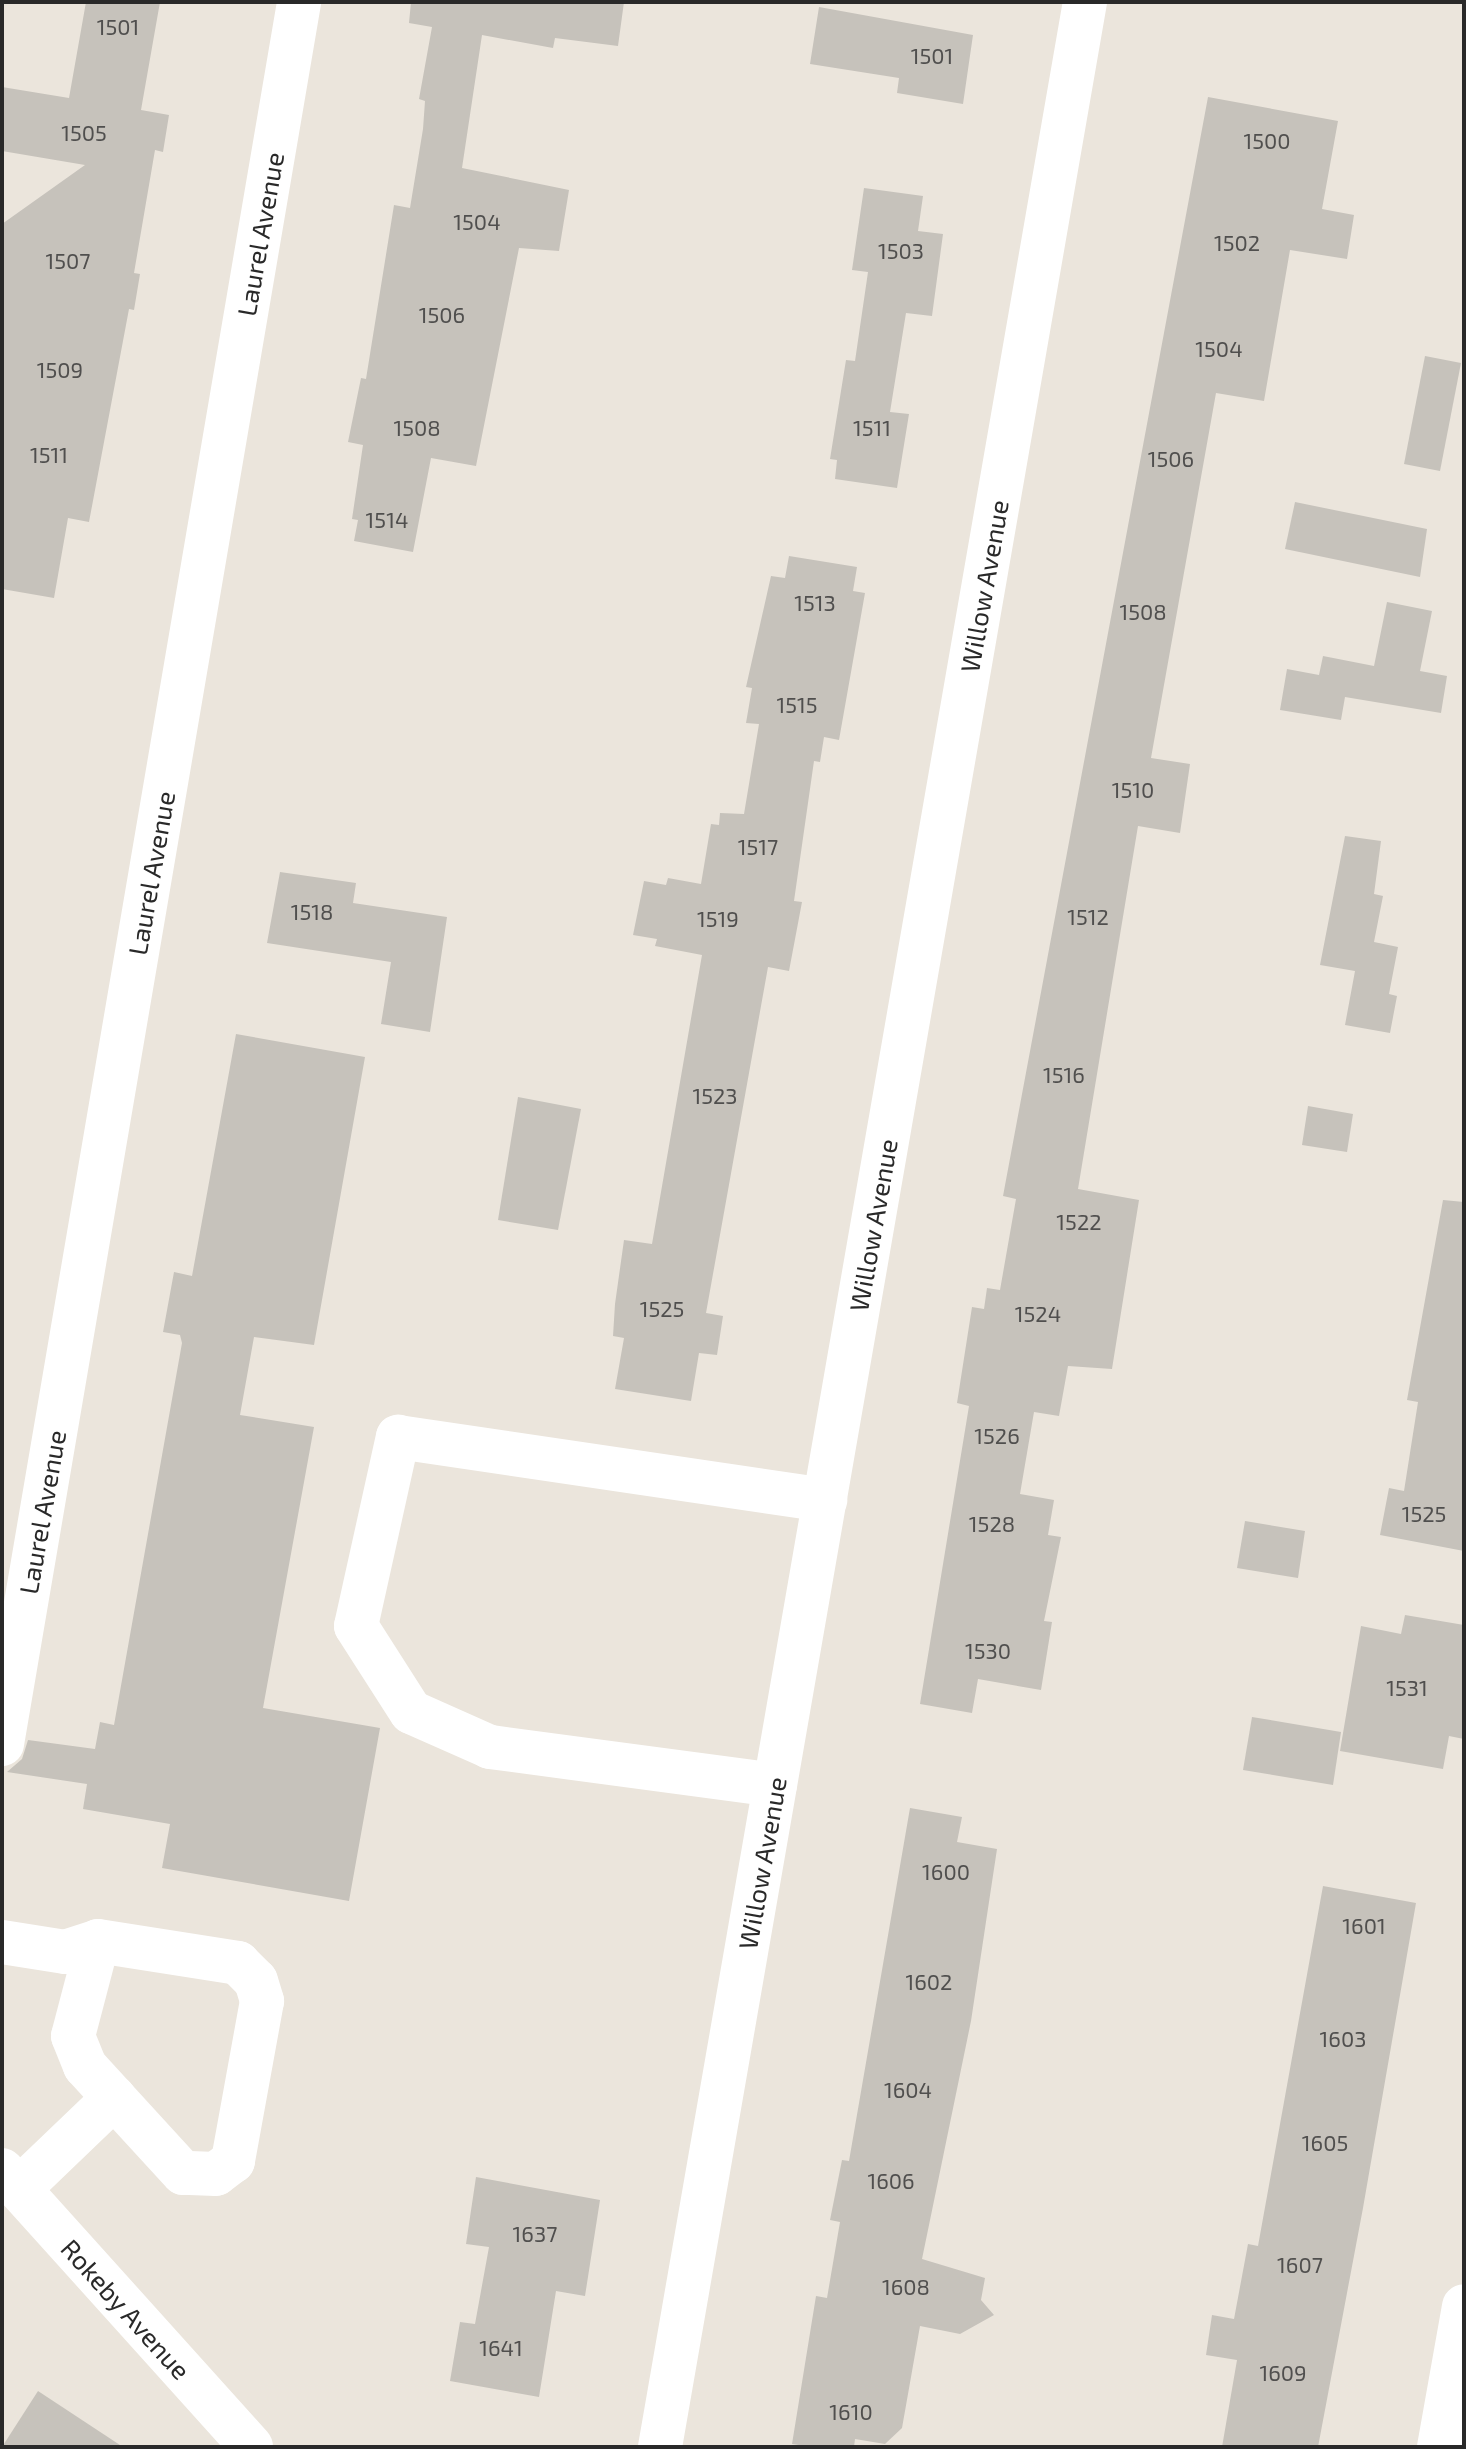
<!DOCTYPE html>
<html>
<head>
<meta charset="utf-8">
<style>
	body { margin:0 }
	#map { position:relative; width:1466px; height:2449px; overflow:hidden; background:#ebe5dc; font-family:"Exo 2",sans-serif }
	div>[style] { position:absolute }
	.building>* { inset:0; background:#c6c2bb }
	.minor>* { height:44px; margin:-22px; padding:0 22px; transform-origin:22px; border-radius:22px; background:#fff }
	span { translate:-50% -50%; white-space:nowrap; text-align:center; line-height:1.15; -webkit-text-stroke:8px #fff; paint-order:stroke }
	.number-label { font-size:22px; color:#504f4e }
	.number-label span { -webkit-text-stroke-width:0 }
	.street-label { font-size:26px; color:#292929 }
	.frame { position:absolute; inset:0; border:4px solid #292929; pointer-events:none }
</style>
</head>
<body>
<div id="map">
	<div class="building">
		<i style="clip-path:polygon(86px 2px,160px 2px,141px 110px,169px 115px,163px 152px,155px 150px,134px 273px,140px 274px,134px 310px,129px 309px,89px 522px,68px 518px,54px 598px,2px 589px,2px 224px,85px 165px,2px 151px,2px 87px,69px 98px)"></i>
		<i style="clip-path:polygon(411px 2px,624px 2px,618px 46px,555px 38px,553px 48px,482px 35px,462px 168px,569px 190px,559px 251px,519px 248px,476px 466px,431px 458px,413px 552px,354px 541px,358px 520px,352px 519px,363px 445px,348px 442px,361px 378px,366px 379px,394px 205px,410px 208px,423px 129px,425px 101px,419px 99px,432px 27px,409px 23px)"></i>
		<i style="clip-path:polygon(819px 7px,973px 35px,963px 104px,897px 93px,899px 78px,810px 64px)"></i>
		<i style="clip-path:polygon(1208px 97px,1338px 121px,1322px 209px,1354px 215px,1347px 259px,1290px 250px,1264px 401px,1216px 393px,1151px 758px,1190px 764px,1180px 833px,1138px 826px,1078px 1189px,1139px 1200px,1112px 1369px,1068px 1366px,1059px 1416px,1034px 1412px,1020px 1494px,1054px 1500px,1048px 1535px,1061px 1537px,1044px 1621px,1052px 1622px,1041px 1690px,978px 1679px,972px 1713px,920px 1704px,969px 1406px,957px 1403px,972px 1307px,984px 1309px,987px 1288px,1000px 1290px,1016px 1199px,1003px 1196px)"></i>
		<i style="clip-path:polygon(864px 188px,923px 196px,918px 231px,943px 234px,932px 316px,906px 313px,890px 412px,909px 414px,897px 488px,835px 479px,837px 460px,830px 459px,846px 360px,855px 361px,868px 272px,852px 270px)"></i>
		<i style="clip-path:polygon(1425px 356px,1461px 363px,1440px 471px,1404px 464px)"></i>
		<i style="clip-path:polygon(1295px 502px,1427px 529px,1420px 577px,1285px 549px)"></i>
		<i style="clip-path:polygon(789px 556px,857px 567px,853px 591px,865px 593px,839px 740px,824px 737px,820px 762px,814px 761px,794px 901px,802px 902px,789px 971px,768px 967px,706px 1313px,723px 1316px,717px 1355px,699px 1353px,691px 1401px,615px 1389px,624px 1338px,613px 1336px,615px 1304px,624px 1240px,652px 1244px,702px 955px,655px 946px,657px 939px,633px 935px,644px 881px,666px 885px,668px 878px,701px 884px,711px 824px,719px 825px,720px 813px,744px 814px,759px 724px,746px 723px,752px 688px,746px 687px,771px 576px,785px 578px)"></i>
		<i style="clip-path:polygon(1387px 602px,1432px 611px,1420px 671px,1447px 676px,1441px 713px,1345px 697px,1341px 720px,1280px 710px,1287px 669px,1319px 675px,1323px 656px,1374px 666px)"></i>
		<i style="clip-path:polygon(1345px 836px,1381px 841px,1374px 894px,1383px 896px,1374px 942px,1398px 947px,1389px 994px,1397px 996px,1390px 1033px,1345px 1025px,1355px 971px,1320px 965px)"></i>
		<i style="clip-path:polygon(280px 872px,356px 883px,353px 903px,447px 917px,430px 1032px,381px 1024px,391px 962px,267px 943px)"></i>
		<i style="clip-path:polygon(236px 1034px,365px 1057px,314px 1345px,254px 1337px,240px 1415px,314px 1427px,263px 1708px,380px 1728px,349px 1901px,162px 1868px,170px 1824px,83px 1809px,87px 1784px,7px 1772px,22px 1759px,28px 1740px,95px 1749px,100px 1722px,114px 1725px,182px 1343px,180px 1335px,163px 1332px,174px 1272px,192px 1276px)"></i>
		<i style="clip-path:polygon(518px 1097px,581px 1109px,558px 1230px,498px 1220px)"></i>
		<i style="clip-path:polygon(1308px 1106px,1353px 1114px,1347px 1152px,1302px 1145px)"></i>
		<i style="clip-path:polygon(1443px 1200px,1464px 1202px,1464px 1551px,1380px 1535px,1389px 1488px,1404px 1491px,1418px 1402px,1407px 1400px)"></i>
		<i style="clip-path:polygon(1245px 1521px,1305px 1531px,1298px 1578px,1237px 1568px)"></i>
		<i style="clip-path:polygon(1405px 1615px,1464px 1625px,1464px 1739px,1449px 1736px,1443px 1769px,1340px 1751px,1361px 1626px,1401px 1634px)"></i>
		<i style="clip-path:polygon(1252px 1717px,1341px 1732px,1333px 1785px,1243px 1770px)"></i>
		<i style="clip-path:polygon(910px 1808px,962px 1817px,957px 1842px,997px 1849px,971px 2021px,922px 2259px,985px 2278px,981px 2300px,994px 2315px,960px 2334px,920px 2326px,902px 2428px,885px 2444px,855px 2439px,854px 2447px,812px 2447px,792px 2444px,816px 2296px,827px 2298px,840px 2222px,830px 2220px,842px 2160px,849px 2161px)"></i>
		<i style="clip-path:polygon(1323px 1886px,1416px 1903px,1363px 2208px,1318px 2447px,1222px 2447px,1237px 2360px,1206px 2355px,1212px 2315px,1234px 2319px,1248px 2244px,1258px 2246px)"></i>
		<i style="clip-path:polygon(476px 2177px,600px 2200px,585px 2296px,556px 2291px,539px 2397px,450px 2381px,460px 2322px,475px 2324px,489px 2247px,466px 2244px)"></i>
		<i style="clip-path:polygon(38px 2391px,123px 2447px,2px 2447px)"></i>
	</div>
	<div class="minor">
		<i style="left:2px;top:1744px;width:1767px;rotate:-80.32deg"></i>
		<i style="left:775px;top:1785px;width:288px;rotate:-172.4deg"></i>
		<i style="left:490px;top:1747px;width:86px;rotate:-156.1deg"></i>
		<i style="left:411px;top:1712px;width:102px;rotate:-122.6deg"></i>
		<i style="left:356px;top:1626px;width:194px;rotate:-77.5deg"></i>
		<i style="left:398px;top:1437px;width:432px;rotate:8.4deg"></i>
		<i style="left:2px;top:1942px;width:64px;rotate:9deg"></i>
		<i style="left:65px;top:1952px;width:35px;rotate:-18deg"></i>
		<i style="left:98px;top:1941px;width:142px;rotate:8.9deg"></i>
		<i style="left:238px;top:1963px;width:25px;rotate:45deg"></i>
		<i style="left:256px;top:1981px;width:21px;rotate:73deg"></i>
		<i style="left:262px;top:2001px;width:163px;rotate:100.3deg"></i>
		<i style="left:233px;top:2161px;width:21px;rotate:143deg"></i>
		<i style="left:216px;top:2174px;width:33px;rotate:-178deg"></i>
		<i style="left:183px;top:2173px;width:145px;rotate:-132.5deg"></i>
		<i style="left:85px;top:2066px;width:32px;rotate:-112deg"></i>
		<i style="left:73px;top:2036px;width:98px;rotate:-75.3deg"></i>
		<i style="left:2px;top:2170px;width:372px;rotate:48deg"></i>
		<i style="left:19px;top:2189px;width:132px;rotate:-43.8deg"></i>
		<i style="left:660px;top:2447px;width:2482px;rotate:-80.14deg"></i>
		<i style="left:1439px;top:2447px;width:143px;rotate:-79.9deg"></i>
	</div>
	<div class="number-label">
		<span style="left:118px;top:27px">1501</span>
		<span style="left:932px;top:56px">1501</span>
		<span style="left:84px;top:133px">1505</span>
		<span style="left:1267px;top:141px">1500</span>
		<span style="left:477px;top:222px">1504</span>
		<span style="left:1237px;top:243px">1502</span>
		<span style="left:901px;top:251px">1503</span>
		<span style="left:68px;top:261px">1507</span>
		<span style="left:442px;top:315px">1506</span>
		<span style="left:1219px;top:349px">1504</span>
		<span style="left:60px;top:370px">1509</span>
		<span style="left:417px;top:428px">1508</span>
		<span style="left:872px;top:428px">1511</span>
		<span style="left:49px;top:455px">1511</span>
		<span style="left:1171px;top:459px">1506</span>
		<span style="left:387px;top:520px">1514</span>
		<span style="left:815px;top:603px">1513</span>
		<span style="left:1143px;top:612px">1508</span>
		<span style="left:797px;top:705px">1515</span>
		<span style="left:1133px;top:790px">1510</span>
		<span style="left:758px;top:847px">1517</span>
		<span style="left:312px;top:912px">1518</span>
		<span style="left:1088px;top:917px">1512</span>
		<span style="left:718px;top:919px">1519</span>
		<span style="left:1064px;top:1075px">1516</span>
		<span style="left:715px;top:1096px">1523</span>
		<span style="left:1079px;top:1222px">1522</span>
		<span style="left:662px;top:1309px">1525</span>
		<span style="left:1038px;top:1314px">1524</span>
		<span style="left:997px;top:1436px">1526</span>
		<span style="left:1424px;top:1514px">1525</span>
		<span style="left:992px;top:1524px">1528</span>
		<span style="left:988px;top:1651px">1530</span>
		<span style="left:1407px;top:1688px">1531</span>
		<span style="left:946px;top:1872px">1600</span>
		<span style="left:1364px;top:1926px">1601</span>
		<span style="left:929px;top:1982px">1602</span>
		<span style="left:1343px;top:2039px">1603</span>
		<span style="left:908px;top:2090px">1604</span>
		<span style="left:1325px;top:2143px">1605</span>
		<span style="left:891px;top:2181px">1606</span>
		<span style="left:535px;top:2234px">1637</span>
		<span style="left:1300px;top:2265px">1607</span>
		<span style="left:906px;top:2287px">1608</span>
		<span style="left:501px;top:2348px">1641</span>
		<span style="left:1283px;top:2373px">1609</span>
		<span style="left:851px;top:2412px">1610</span>
	</div>
	<div class="street-label">
		<span style="left:260px;top:234px;rotate:-80deg">Laurel Avenue</span>
		<span style="left:984px;top:586px;rotate:-80deg">Willow Avenue</span>
		<span style="left:151px;top:873px;rotate:-80deg">Laurel Avenue</span>
		<span style="left:873px;top:1225px;rotate:-80deg">Willow Avenue</span>
		<span style="left:42px;top:1512px;rotate:-80deg">Laurel Avenue</span>
		<span style="left:762px;top:1863px;rotate:-80deg">Willow Avenue</span>
		<span style="left:126px;top:2309px;rotate:48deg">Rokeby Avenue</span>
	</div>
	<div class="frame"></div>
</div>
</body>
</html>
